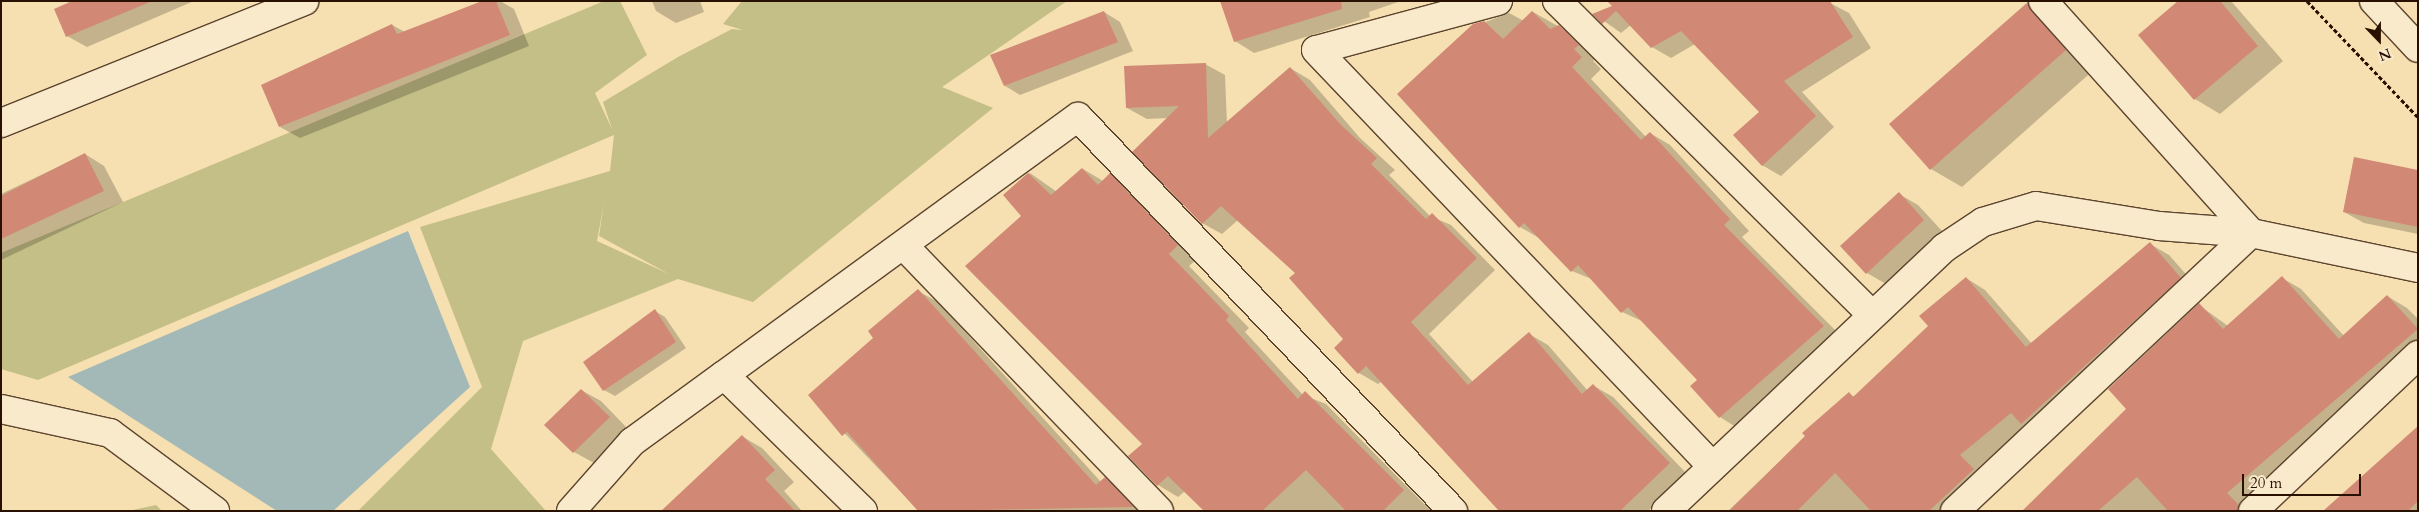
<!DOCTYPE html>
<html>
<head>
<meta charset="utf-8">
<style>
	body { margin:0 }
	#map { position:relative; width:2419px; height:512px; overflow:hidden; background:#f6dfb0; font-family:Cardo,serif }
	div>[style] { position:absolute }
	.green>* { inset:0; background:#c4bf86 }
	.water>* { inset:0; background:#a3b9b8 }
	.shadow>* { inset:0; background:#0003 }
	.building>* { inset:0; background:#d18976 }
	.path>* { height:3px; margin-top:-1.5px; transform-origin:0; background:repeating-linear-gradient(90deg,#291102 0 4px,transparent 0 6.5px) }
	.roads { filter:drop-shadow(1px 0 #5c442e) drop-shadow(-1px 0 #5c442e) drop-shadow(0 1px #5c442e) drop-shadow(0 -1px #5c442e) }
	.minor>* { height:28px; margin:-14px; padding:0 14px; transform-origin:14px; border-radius:14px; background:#f9eacc }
	.tertiary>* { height:28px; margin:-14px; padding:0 14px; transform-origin:14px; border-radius:14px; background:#f9eacc }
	span { translate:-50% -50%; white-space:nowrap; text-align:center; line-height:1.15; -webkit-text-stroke:4px #f9eacc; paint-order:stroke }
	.frame { position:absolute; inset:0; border:2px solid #291102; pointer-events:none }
	.north { position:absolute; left:2354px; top:15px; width:50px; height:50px; -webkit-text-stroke:4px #f9eacc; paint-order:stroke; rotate:158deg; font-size:14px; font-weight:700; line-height:20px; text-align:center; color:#291102 }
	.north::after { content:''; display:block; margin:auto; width:18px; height:22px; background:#291102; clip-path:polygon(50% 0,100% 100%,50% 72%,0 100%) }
	.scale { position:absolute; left:2242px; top:474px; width:119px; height:22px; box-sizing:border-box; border:2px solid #291102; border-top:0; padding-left:6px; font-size:15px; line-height:18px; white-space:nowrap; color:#291102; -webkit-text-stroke:4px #f9eacc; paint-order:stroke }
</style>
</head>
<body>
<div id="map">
	<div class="green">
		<i style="clip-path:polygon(evenodd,604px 1px,620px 1px,647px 55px,595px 93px,612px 129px,603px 102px,678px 57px,732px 29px,743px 30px,723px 24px,742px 1px,1067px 1px,942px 87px,993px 108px,753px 302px,678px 279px,523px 341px,491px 449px,546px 511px,358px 511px,482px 387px,420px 227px,610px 171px,614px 135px,38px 380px,1px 369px,1px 253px,604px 1px,604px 203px,599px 236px,669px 274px,597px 241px,604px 203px)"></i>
		<i style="clip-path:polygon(156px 505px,162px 511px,128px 511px)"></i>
	</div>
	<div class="water">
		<i style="clip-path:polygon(408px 231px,470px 387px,333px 511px,277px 511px,68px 377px)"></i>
	</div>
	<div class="shadow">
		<i style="clip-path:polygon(75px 1px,194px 1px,87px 47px,67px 36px)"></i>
		<i style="clip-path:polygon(486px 1px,500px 1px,514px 9px,529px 46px,300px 138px,280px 127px,392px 25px,405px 32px)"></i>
		<i style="clip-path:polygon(652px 1px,700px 1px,704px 12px,676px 23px,656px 11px)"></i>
		<i style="clip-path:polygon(1222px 1px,1401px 1px,1369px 12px,1370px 17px,1254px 53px,1235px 41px)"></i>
		<i style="clip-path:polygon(1629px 1px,1830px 3px,1849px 13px,1871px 48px,1802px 92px,1834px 127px,1781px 176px,1762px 165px,1760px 112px,1695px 44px,1671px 58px,1652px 47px,1631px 25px,1621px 33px,1594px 14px)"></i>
		<i style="clip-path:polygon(2180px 1px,2231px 1px,2283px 61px,2220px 114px,2195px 99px,2140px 35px)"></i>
		<i style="clip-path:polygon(2028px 3px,2059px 21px,2096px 68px,1962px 187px,1931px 169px)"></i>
		<i style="clip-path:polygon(1104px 12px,1120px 22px,1133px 51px,1020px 95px,1005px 86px)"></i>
		<i style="clip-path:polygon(1533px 12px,1579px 38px,1598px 57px,1593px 61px,1601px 69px,1591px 79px,1646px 137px,1650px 133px,1670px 145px,1749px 231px,1742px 237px,1843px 338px,1739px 429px,1720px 417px,1699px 380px,1644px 322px,1622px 312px,1594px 280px,1572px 271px,1539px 238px,1520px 227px,1470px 28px,1509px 13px,1524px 21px)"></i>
		<i style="clip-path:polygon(1205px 64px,1225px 75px,1227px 124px,1290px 68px,1310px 80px,1360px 138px,1395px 170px,1389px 175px,1430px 216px,1451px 225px,1495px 270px,1429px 334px,1473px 382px,1529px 334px,1548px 345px,1588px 391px,1594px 386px,1613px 397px,1688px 475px,1648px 511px,1501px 511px,1382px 381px,1378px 384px,1359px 373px,1345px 339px,1297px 273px,1238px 220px,1222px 234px,1202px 223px,1169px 118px,1147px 119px,1127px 108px)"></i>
		<i style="clip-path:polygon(85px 154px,104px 166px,123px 202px,1px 260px,1px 194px)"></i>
		<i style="clip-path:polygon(1083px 169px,1103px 181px,1110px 175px,1131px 187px,1198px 258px,1189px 266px,1249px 328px,1245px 332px,1303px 395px,1326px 404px,1431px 511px,1206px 511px,1185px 491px,1178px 497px,1158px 485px,1130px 456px,1144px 444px,1023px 216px,1005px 195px,1030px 173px,1057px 192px)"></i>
		<i style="clip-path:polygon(2418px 171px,2418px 234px,2364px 223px,2344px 212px)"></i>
		<i style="clip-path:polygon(1899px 194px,1918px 205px,1943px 232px,1886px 284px,1867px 273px)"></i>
		<i style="clip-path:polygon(2150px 244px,2169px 255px,2199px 289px,1979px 467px,1992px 481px,1961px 511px,1728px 511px,1850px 394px,1855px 397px,1930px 326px,1966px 278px,1985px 290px,2032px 344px)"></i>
		<i style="clip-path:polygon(2282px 278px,2301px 289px,2344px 336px,2387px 296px,2407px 308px,2418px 319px,2418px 357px,2249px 511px,2025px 511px,2128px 409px,2199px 305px,2228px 326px)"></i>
		<i style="clip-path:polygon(918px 291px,938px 302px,1101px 482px,1105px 479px,1125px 490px,1145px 511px,919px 511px,809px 396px,875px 338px)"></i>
		<i style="clip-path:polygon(655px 311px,665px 317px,686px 348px,615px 396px,604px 390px)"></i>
		<i style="clip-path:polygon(581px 390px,601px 401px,628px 429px,594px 463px,574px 452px)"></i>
		<i style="clip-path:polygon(2418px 428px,2418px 511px,2326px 511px)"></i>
		<i style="clip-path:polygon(743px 437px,762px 448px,794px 482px,784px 491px,802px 511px,665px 511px)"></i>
	</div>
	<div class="building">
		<i style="clip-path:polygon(72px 1px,150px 1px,150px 2px,66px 37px,54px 9px)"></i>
		<i style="clip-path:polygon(482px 1px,496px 1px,510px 35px,279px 127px,261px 85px,392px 24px,397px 34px)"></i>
		<i style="clip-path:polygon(1220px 1px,1341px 1px,1342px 9px,1234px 42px)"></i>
		<i style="clip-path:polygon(1607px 1px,1830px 1px,1853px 37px,1784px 81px,1816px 116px,1762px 166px,1733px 135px,1759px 112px,1681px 31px,1651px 48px,1616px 11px,1602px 24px,1592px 14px,1612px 6px)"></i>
		<i style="clip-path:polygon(2178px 1px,2220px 1px,2258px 46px,2194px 100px,2138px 35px)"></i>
		<i style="clip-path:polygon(2028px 2px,2066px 50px,1930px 170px,1889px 124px)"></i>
		<i style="clip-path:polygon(1104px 11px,1118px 42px,1004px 86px,990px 55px)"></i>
		<i style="clip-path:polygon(1532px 11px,1550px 29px,1559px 25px,1579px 45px,1574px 49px,1582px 57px,1572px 67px,1641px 140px,1650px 132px,1730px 219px,1724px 225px,1824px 326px,1719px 418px,1690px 386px,1697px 380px,1628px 307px,1621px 313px,1578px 265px,1571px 272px,1524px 223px,1519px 228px,1397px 94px,1473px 24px,1484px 21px,1503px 39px)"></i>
		<i style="clip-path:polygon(1206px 63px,1208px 138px,1290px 67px,1341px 125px,1377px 158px,1371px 164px,1426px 219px,1432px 213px,1477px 258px,1411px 322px,1468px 385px,1529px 332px,1582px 394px,1593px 384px,1670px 463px,1620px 511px,1499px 511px,1366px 366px,1358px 374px,1334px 348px,1343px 339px,1289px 278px,1295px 273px,1221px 206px,1202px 224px,1132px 152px,1179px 106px,1126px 108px,1124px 66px)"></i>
		<i style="clip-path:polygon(85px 153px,104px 191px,1px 239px,1px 196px)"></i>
		<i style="clip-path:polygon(2354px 157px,2418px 170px,2418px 227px,2343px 212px)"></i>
		<i style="clip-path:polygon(1082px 168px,1098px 185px,1110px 173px,1178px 245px,1169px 254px,1229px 316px,1226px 320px,1298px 399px,1305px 391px,1404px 490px,1383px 511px,1346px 511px,1306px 470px,1262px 511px,1204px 511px,1168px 476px,1157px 486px,1128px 456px,1142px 444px,965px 266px,1021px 216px,1003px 195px,1028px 173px,1051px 195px)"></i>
		<i style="clip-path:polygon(1899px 192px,1924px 220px,1866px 274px,1840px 246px)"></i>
		<i style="clip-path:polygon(2150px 242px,2181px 278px,2021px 424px,2011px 413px,1960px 455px,1974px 469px,1929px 511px,1871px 511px,1835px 473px,1797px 511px,1729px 511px,1805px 436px,1802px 433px,1849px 392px,1853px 397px,1928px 326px,1919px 316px,1966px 277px,2026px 347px)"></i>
		<i style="clip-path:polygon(2282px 276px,2339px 339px,2387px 295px,2418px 329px,2227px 493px,2239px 505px,2238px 511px,2168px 511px,2137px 477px,2098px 511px,2022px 511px,2126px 409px,2108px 389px,2199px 303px,2223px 329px)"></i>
		<i style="clip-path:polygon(918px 289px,1096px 485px,1105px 477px,1134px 507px,918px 511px,847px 432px,842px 436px,808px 395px,873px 338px,868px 331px)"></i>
		<i style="clip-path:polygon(655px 309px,676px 342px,603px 391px,583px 362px)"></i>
		<i style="clip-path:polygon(581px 389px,610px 417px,573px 453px,544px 425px)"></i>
		<i style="clip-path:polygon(2418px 426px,2418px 501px,2408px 511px,2323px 511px)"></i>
		<i style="clip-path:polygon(742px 435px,775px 470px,765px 479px,795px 511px,661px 511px)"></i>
	</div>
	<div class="path">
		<i style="left:2307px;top:1px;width:161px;rotate:46.3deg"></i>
	</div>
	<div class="roads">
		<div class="minor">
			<i style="left:1498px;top:1px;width:188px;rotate:164.9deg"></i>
			<i style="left:1316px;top:50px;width:574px;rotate:46.41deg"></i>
			<i style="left:1557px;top:1px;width:445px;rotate:44.9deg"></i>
			<i style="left:2043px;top:1px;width:312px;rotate:48.1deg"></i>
			<i style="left:1px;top:123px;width:327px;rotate:-21.9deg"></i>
			<i style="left:905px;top:247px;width:366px;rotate:46.1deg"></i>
			<i style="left:1px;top:409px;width:112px;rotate:12.4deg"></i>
			<i style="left:110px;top:433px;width:131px;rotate:36.6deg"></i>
			<i style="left:571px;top:511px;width:92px;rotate:-48.5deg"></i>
			<i style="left:632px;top:442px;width:114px;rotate:-36.1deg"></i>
			<i style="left:863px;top:511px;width:194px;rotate:-135.6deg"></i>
			<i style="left:724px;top:375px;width:438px;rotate:-36.1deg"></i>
			<i style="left:1078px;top:117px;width:544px;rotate:46.42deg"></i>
			<i style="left:1666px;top:511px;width:383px;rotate:-43.4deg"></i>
			<i style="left:1944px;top:248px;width:47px;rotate:-33.7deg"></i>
			<i style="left:1983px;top:222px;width:55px;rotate:-16.8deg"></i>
			<i style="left:2036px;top:206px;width:125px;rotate:9.2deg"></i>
			<i style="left:2159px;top:226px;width:92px;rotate:4.4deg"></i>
			<i style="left:2251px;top:233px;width:171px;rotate:11.8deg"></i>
			<i style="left:1955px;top:511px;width:406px;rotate:-43.2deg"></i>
			<i style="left:2253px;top:511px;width:227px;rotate:-43.4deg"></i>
		</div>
		<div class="tertiary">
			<i style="left:2374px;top:1px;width:64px;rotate:46.9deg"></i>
		</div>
	</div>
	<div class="frame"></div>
	<div class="north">N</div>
	<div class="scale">20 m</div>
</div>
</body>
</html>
